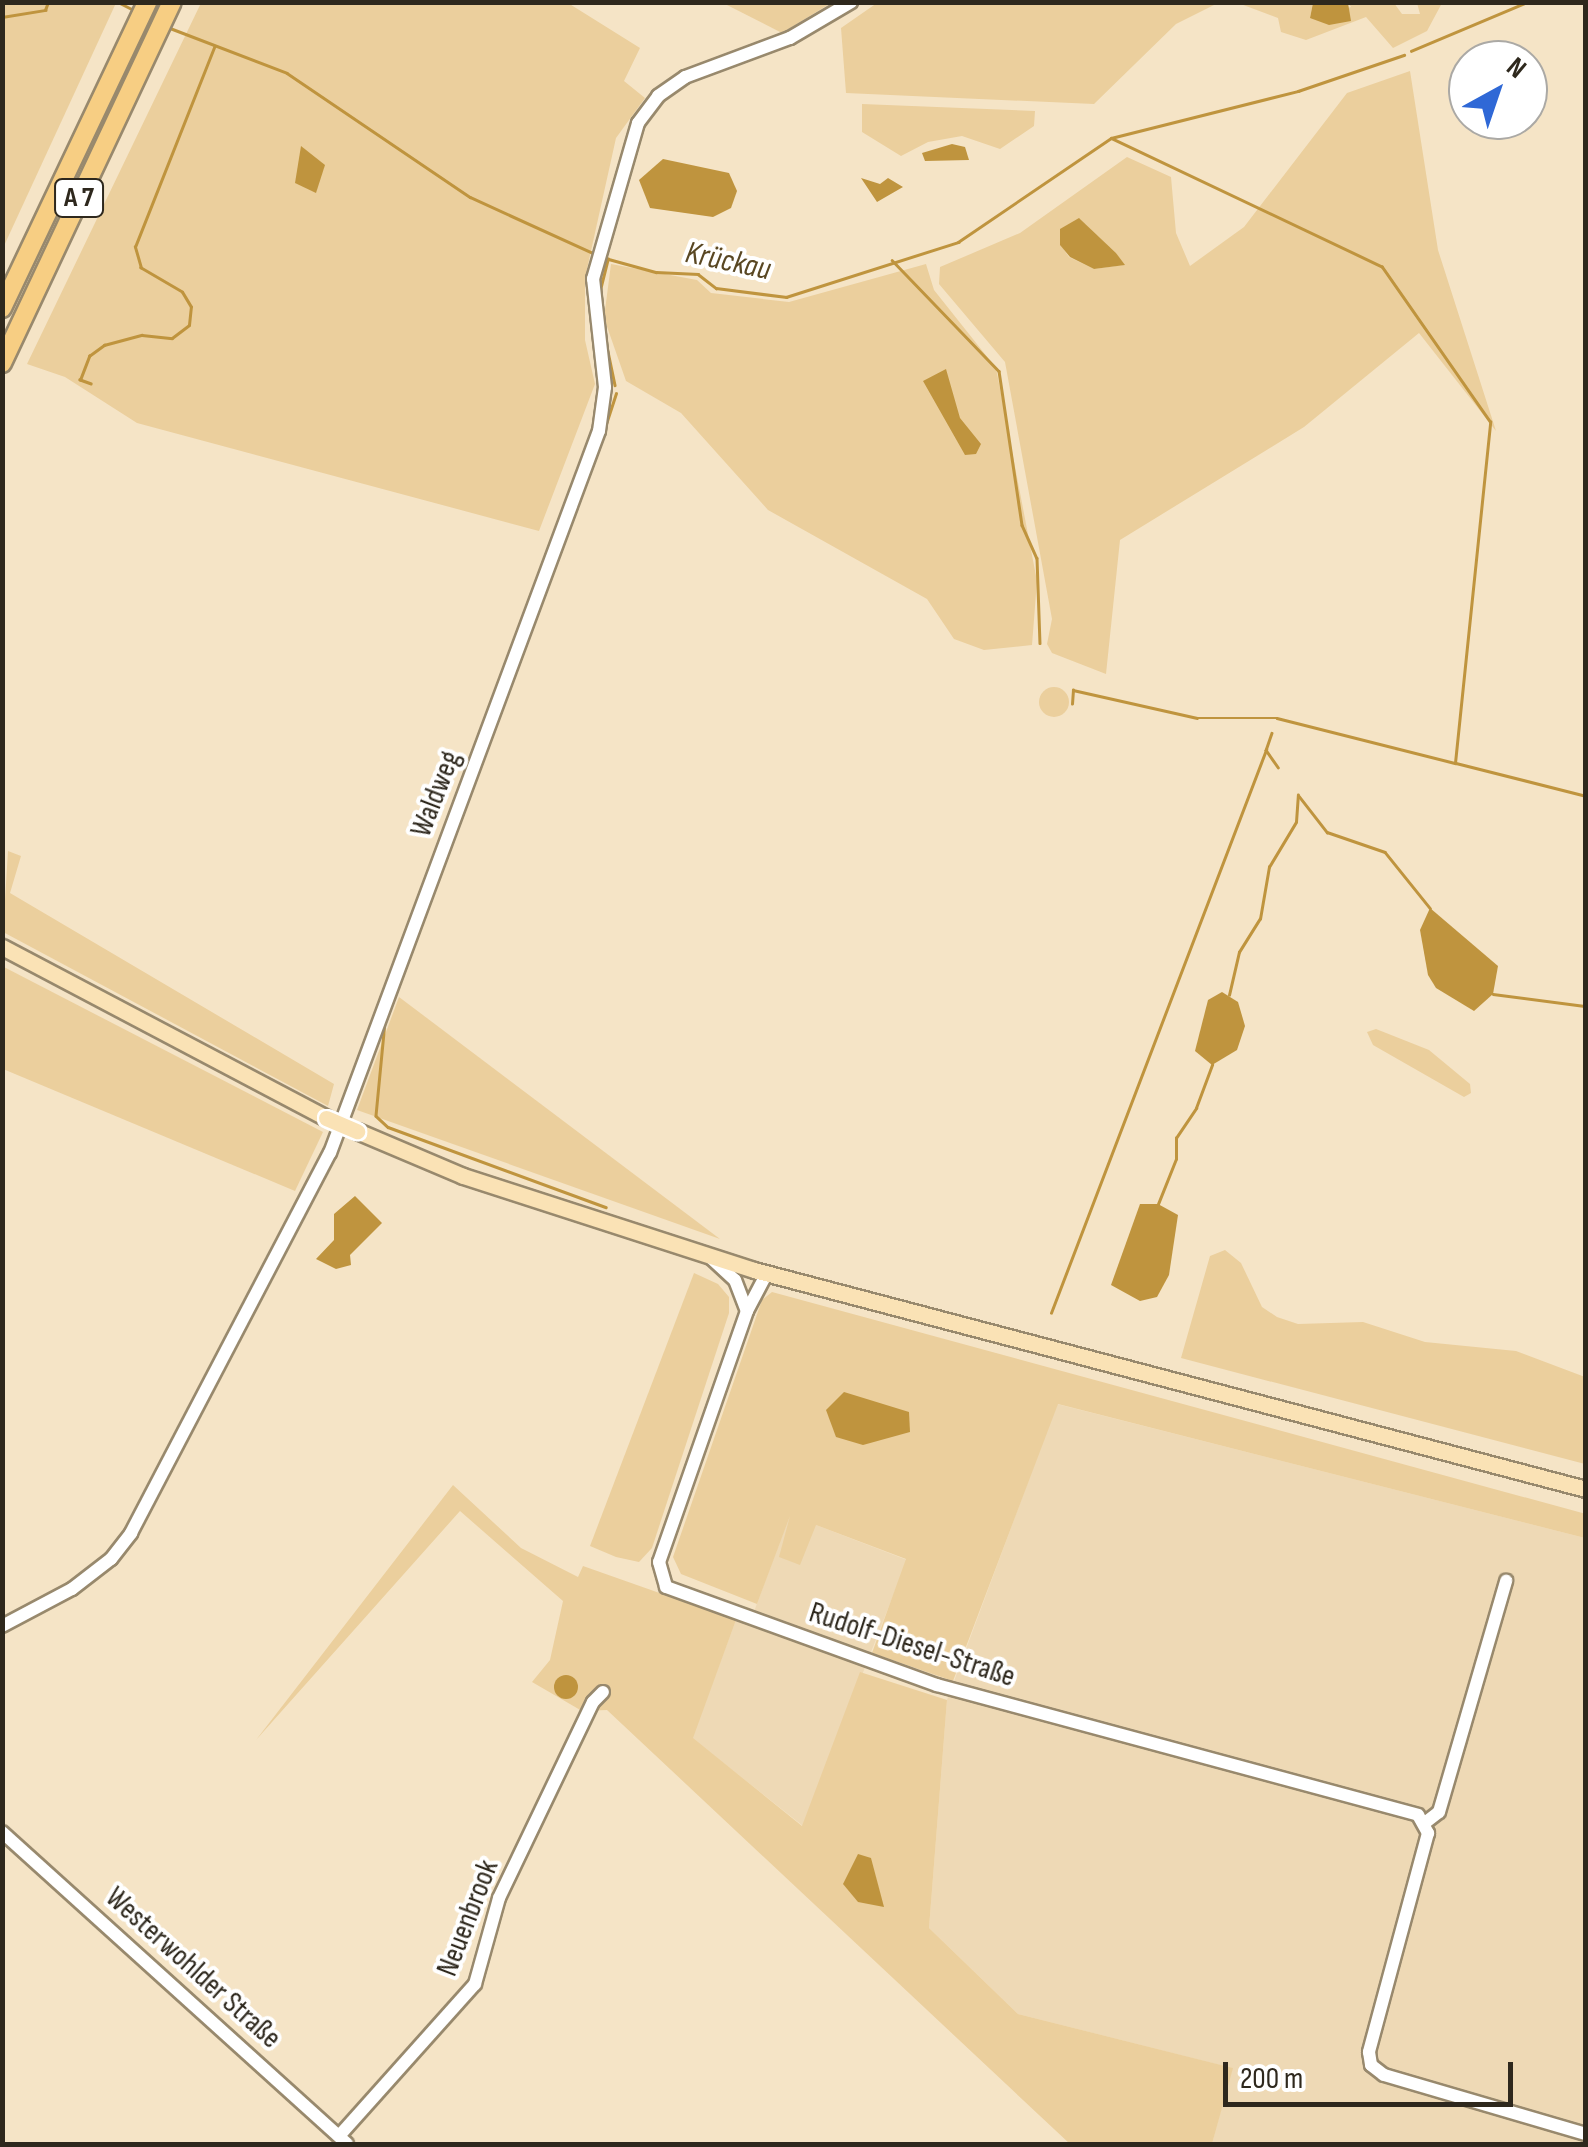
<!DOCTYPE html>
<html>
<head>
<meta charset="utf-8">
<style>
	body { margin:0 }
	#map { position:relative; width:1588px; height:2147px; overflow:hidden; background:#f5e4c6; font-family:"Sofia Sans Condensed",sans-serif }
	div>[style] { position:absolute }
	.built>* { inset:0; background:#eed9b5 }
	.green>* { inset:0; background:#ebcf9d }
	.round { border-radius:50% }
	.water>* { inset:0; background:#bf943e }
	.stream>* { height:2.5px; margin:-1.25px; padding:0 1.25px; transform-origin:1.25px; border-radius:1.25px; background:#bf943e }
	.roads { filter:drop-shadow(2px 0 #98896d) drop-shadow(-2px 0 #98896d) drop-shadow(0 2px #98896d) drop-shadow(0 -2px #98896d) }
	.minor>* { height:12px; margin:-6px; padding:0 6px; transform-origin:6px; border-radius:6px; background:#fff }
	.major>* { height:15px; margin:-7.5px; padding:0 7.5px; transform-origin:7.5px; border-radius:7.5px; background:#fae2b5 }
	.highway>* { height:18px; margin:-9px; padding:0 9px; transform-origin:9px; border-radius:9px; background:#f7ce83 }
	.bridges { filter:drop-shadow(2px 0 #fff) drop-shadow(-2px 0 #fff) drop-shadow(0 2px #fff) drop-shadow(0 -2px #fff) }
	.major-bridge>* { height:15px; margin:-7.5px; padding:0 7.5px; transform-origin:7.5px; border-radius:7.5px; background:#fae2b5 }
	span { translate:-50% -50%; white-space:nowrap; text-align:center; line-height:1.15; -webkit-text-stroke:8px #fff; paint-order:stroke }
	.shield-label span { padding:2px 8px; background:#fff; border:2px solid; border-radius:8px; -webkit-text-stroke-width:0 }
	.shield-label { font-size:28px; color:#2e281d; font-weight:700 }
	.street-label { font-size:30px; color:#2e281d }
	.water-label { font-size:32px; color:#594723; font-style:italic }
	.frame { position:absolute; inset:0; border:5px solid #2e281d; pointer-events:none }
	.north { position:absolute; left:1448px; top:40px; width:100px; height:100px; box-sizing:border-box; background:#fff; border:2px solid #aba9a5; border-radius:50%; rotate:40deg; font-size:28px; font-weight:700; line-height:40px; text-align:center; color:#2e281d }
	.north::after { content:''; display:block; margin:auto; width:35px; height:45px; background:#2f68d6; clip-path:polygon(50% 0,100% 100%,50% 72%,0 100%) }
	.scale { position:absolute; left:1223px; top:2062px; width:290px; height:45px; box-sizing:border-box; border:5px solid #2e281d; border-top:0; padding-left:12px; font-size:30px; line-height:35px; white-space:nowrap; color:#2e281d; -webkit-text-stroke:8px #fff; paint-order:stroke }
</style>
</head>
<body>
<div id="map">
	<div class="built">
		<i style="clip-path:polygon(1057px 1404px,1585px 1538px,1585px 2144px,1212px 2144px,1232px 2068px,1018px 2014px,929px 1928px,947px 1700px)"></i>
		<i style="clip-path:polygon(790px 1515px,907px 1560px,803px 1826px,692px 1738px,736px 1620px,749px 1625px)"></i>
	</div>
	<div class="green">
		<i style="clip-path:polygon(3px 3px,116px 3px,3px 248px)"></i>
		<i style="clip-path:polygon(201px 3px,568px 3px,640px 48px,624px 81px,645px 98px,616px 138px,585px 278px,585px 340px,595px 384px,539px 531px,137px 423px,65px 377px,27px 364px)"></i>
		<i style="clip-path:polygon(723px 3px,831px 3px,782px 33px)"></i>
		<i style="clip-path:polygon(877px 3px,877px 2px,1218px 3px,1176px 24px,1094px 104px,846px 93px,841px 28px)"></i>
		<i style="clip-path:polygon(1238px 3px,1313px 3px,1310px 18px,1351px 7px,1348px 3px,1394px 3px,1402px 14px,1420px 14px,1417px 3px,1442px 3px,1427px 31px,1393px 48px,1366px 17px,1306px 40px,1281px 32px,1278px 18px)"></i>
		<i style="clip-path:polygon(evenodd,1410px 71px,1438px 250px,1496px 431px,1419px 333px,1304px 427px,1120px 540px,1106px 674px,1052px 653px,1047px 644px,1052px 619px,1005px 362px,939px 284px,940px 267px,1020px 233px,1127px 157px,1171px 177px,1176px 233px,1190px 266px,1244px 227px,1347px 93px,1410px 71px,1080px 219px,1116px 253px,1123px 265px,1094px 269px,1069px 257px,1060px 244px,1080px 219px)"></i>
		<i style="clip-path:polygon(862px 104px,1035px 111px,1034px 126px,1000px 149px,962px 136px,928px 142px,901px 156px,862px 132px)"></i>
		<i style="clip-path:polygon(611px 264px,697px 280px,711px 293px,789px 302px,926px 264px,934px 290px,996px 368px,1037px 581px,1032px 645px,984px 650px,954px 639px,927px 599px,768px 510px,681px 413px,626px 381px,604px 318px)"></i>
		<i class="round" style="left:1039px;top:687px;width:30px;height:30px"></i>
		<i style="clip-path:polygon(8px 851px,21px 856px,10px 893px,334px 1084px,328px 1106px,3px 932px)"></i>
		<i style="clip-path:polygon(2px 966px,323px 1132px,295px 1191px,3px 1069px)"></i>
		<i style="clip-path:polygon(399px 997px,720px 1239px,357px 1110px)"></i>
		<i style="clip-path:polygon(1376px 1029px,1429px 1050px,1470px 1084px,1471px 1093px,1464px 1097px,1373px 1045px,1367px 1032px)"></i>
		<i style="clip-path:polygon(1225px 1250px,1241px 1263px,1262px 1307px,1277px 1317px,1298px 1324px,1363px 1322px,1425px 1342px,1516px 1351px,1585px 1377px,1585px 1464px,1181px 1358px,1210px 1256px)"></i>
		<i style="clip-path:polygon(694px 1273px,718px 1284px,729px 1297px,729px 1313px,652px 1548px,639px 1562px,616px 1557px,590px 1546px)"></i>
		<i style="clip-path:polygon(772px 1292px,1586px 1514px,1585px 1538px,1058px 1404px,953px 1681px,872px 1653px,906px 1559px,816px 1525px,800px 1565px,779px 1557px,790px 1516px,757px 1604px,681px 1574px,673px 1557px,762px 1300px)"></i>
		<i style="clip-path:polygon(453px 1485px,521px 1548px,578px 1577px,583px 1566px,736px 1620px,693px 1738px,802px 1826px,860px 1672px,947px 1700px,929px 1928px,1018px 2014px,1233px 2068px,1212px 2144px,1070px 2144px,607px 1710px,582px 1711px,532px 1682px,550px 1660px,563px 1601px,460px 1511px,256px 1740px)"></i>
	</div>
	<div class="water">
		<i style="clip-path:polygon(1313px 3px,1348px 3px,1351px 21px,1329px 25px,1310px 18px)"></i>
		<i style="clip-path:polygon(952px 144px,965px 147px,969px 160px,925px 161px,922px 153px)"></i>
		<i style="clip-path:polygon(301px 146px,325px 165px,316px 193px,295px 183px)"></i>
		<i style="clip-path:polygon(663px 159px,729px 173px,737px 191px,731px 208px,713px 217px,650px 208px,639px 180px)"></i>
		<i style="clip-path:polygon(861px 178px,880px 184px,888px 178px,903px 187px,877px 202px)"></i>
		<i style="clip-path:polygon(1079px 218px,1116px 253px,1125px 265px,1094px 269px,1070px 257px,1060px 245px,1060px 229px)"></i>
		<i style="clip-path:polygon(946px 369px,960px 418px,981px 444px,976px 454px,965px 455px,923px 381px)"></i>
		<i style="clip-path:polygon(1430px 908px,1498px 966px,1493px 994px,1474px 1011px,1436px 988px,1428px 975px,1420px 930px)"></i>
		<i style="clip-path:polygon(1222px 992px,1238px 1002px,1245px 1026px,1237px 1050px,1212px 1065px,1195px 1051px,1208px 1000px)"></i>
		<i style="clip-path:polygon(355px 1196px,382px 1223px,350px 1255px,351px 1265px,336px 1269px,316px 1259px,334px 1240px,334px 1214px)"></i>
		<i style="clip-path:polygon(1140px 1204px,1158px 1204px,1178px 1215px,1169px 1275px,1157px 1297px,1140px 1301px,1111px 1285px)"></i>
		<i style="clip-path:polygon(844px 1392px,909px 1412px,910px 1432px,863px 1445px,836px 1437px,826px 1410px)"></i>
		<i class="round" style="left:554px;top:1675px;width:24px;height:24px"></i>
		<i style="clip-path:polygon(858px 1854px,871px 1858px,884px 1907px,858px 1902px,843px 1884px)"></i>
	</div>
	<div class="stream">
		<i style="left:118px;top:2px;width:20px;rotate:27deg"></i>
		<i style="left:2px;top:17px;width:44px;rotate:-9.2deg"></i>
		<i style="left:45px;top:10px;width:9px;rotate:-69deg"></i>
		<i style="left:170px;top:28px;width:125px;rotate:21deg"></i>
		<i style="left:287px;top:73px;width:221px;rotate:34.1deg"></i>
		<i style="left:470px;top:197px;width:135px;rotate:24.5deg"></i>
		<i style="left:1411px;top:51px;width:126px;rotate:-22.9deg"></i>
		<i style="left:605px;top:258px;width:53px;rotate:15.4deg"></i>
		<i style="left:656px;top:272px;width:42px;rotate:2.7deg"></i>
		<i style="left:698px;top:274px;width:23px;rotate:38deg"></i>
		<i style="left:716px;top:288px;width:71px;rotate:7.3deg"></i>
		<i style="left:786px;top:297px;width:181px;rotate:-17.7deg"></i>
		<i style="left:958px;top:242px;width:185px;rotate:-34.2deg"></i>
		<i style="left:1111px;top:138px;width:193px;rotate:-14.1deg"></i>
		<i style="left:1298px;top:91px;width:112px;rotate:-18.8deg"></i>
		<i style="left:892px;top:260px;width:154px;rotate:46.1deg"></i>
		<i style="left:999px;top:371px;width:156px;rotate:81.5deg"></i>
		<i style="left:1022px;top:525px;width:36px;rotate:66deg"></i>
		<i style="left:1037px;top:558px;width:85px;rotate:88deg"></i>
		<i style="left:600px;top:290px;width:32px;rotate:-76deg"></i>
		<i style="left:606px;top:342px;width:44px;rotate:78.2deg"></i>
		<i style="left:91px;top:384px;width:12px;rotate:-160deg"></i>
		<i style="left:80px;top:380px;width:26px;rotate:-69deg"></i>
		<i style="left:89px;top:356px;width:19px;rotate:-36deg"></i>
		<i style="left:104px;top:345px;width:39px;rotate:-15deg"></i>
		<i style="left:142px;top:335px;width:30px;rotate:6deg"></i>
		<i style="left:172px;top:338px;width:21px;rotate:-37deg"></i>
		<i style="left:189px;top:325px;width:18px;rotate:-84deg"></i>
		<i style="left:191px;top:307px;width:17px;rotate:-121deg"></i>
		<i style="left:182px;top:292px;width:48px;rotate:-149.7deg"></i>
		<i style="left:141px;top:268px;width:22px;rotate:-106deg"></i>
		<i style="left:135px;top:247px;width:215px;rotate:-68.4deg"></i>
		<i style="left:606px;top:424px;width:32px;rotate:-72deg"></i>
		<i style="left:1072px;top:704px;width:14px;rotate:-86deg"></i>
		<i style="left:1073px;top:690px;width:127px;rotate:12.7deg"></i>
		<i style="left:1197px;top:718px;width:80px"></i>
		<i style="left:1277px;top:718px;width:184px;rotate:14.2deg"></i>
		<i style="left:1455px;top:763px;width:343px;rotate:-84.1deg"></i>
		<i style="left:1490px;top:422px;width:189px;rotate:-124.9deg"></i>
		<i style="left:1382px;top:267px;width:299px;rotate:-154.6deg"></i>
		<i style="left:1272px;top:733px;width:18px;rotate:109deg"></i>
		<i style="left:1266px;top:750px;width:21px;rotate:55deg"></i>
		<i style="left:1456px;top:763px;width:134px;rotate:14.2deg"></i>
		<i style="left:1299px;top:796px;width:46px;rotate:52.1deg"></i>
		<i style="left:1327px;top:832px;width:61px;rotate:19deg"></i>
		<i style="left:1385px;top:852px;width:72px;rotate:51.2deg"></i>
		<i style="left:1493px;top:994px;width:94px;rotate:7.4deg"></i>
		<i style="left:1229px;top:995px;width:44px;rotate:-76.9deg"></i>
		<i style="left:1239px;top:952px;width:39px;rotate:-58deg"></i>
		<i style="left:1260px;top:919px;width:53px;rotate:-80.2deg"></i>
		<i style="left:1269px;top:867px;width:52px;rotate:-59deg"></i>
		<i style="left:1296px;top:822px;width:27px;rotate:-86deg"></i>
		<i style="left:385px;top:1022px;width:94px;rotate:95.5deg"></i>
		<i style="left:376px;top:1116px;width:16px;rotate:43deg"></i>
		<i style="left:388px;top:1127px;width:232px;rotate:20.2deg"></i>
		<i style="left:1158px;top:1204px;width:48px;rotate:-68.2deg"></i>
		<i style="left:1176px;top:1159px;width:21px;rotate:-90deg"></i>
		<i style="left:1176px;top:1138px;width:36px;rotate:-56deg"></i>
		<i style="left:1196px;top:1108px;width:46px;rotate:-69.6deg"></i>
		<i style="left:1051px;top:1313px;width:603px;rotate:-69.1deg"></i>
	</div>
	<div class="roads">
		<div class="minor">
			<i style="left:710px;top:1257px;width:34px;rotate:43deg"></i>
			<i style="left:735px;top:1280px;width:33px;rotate:69deg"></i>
			<i style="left:767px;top:1273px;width:43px;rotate:117.8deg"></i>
			<i style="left:747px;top:1311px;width:266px;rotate:109.3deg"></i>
			<i style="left:659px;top:1562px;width:26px;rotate:74deg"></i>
			<i style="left:666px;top:1587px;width:288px;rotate:19.9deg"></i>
			<i style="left:937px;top:1685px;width:498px;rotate:15.1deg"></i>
			<i style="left:1418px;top:1815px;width:21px;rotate:61deg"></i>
			<i style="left:1428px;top:1833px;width:227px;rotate:105.1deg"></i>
			<i style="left:1369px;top:2052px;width:13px;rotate:81deg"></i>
			<i style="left:1371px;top:2065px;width:16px;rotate:38deg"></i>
			<i style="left:1384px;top:2075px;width:210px;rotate:16.3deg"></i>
			<i style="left:2px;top:1626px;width:79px;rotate:-27.9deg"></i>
			<i style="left:72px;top:1589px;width:49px;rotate:-37.6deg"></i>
			<i style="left:111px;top:1559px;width:33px;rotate:-52deg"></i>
			<i style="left:131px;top:1533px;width:429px;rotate:-62.4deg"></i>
			<i style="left:330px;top:1153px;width:770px;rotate:-69.57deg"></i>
			<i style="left:599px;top:431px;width:44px;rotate:-82.2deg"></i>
			<i style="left:605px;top:387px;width:109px;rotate:-96.3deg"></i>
			<i style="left:593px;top:279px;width:162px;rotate:-73.9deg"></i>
			<i style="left:638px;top:123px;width:34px;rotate:-53deg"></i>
			<i style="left:658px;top:96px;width:33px;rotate:-35deg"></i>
			<i style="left:685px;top:77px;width:112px;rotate:-20.4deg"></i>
			<i style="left:790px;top:38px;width:71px;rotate:-30.5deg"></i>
			<i style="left:1426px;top:1822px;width:16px;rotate:-38deg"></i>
			<i style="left:1439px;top:1812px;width:241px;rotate:-73.8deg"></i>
			<i style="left:2px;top:1832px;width:465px;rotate:42.1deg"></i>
			<i style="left:339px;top:2136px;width:204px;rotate:-48.2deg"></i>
			<i style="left:475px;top:1984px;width:89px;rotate:-74.4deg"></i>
			<i style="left:499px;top:1898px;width:217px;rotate:-64.4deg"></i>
			<i style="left:593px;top:1702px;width:14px;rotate:-45deg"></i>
		</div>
		<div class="major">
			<i style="left:2px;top:947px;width:366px;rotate:27.8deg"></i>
			<i style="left:357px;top:1131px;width:115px;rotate:23deg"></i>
			<i style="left:463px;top:1176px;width:306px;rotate:17.9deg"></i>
			<i style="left:754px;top:1270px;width:860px;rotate:14.75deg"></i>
		</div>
		<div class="highway">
			<i style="left:2px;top:308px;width:339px;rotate:-64.6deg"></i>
			<i style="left:2px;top:363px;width:399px;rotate:-64.8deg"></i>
		</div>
	</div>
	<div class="bridges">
		<div class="major-bridge">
			<i style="left:326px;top:1118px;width:34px;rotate:23deg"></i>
		</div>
	</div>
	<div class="shield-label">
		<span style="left:79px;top:198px">A 7</span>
	</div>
	<div class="street-label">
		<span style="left:436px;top:794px;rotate:-69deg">Waldweg</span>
		<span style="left:912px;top:1645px;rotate:18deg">Rudolf-Diesel-Straße</span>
		<span style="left:468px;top:1918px;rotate:-69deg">Neuenbrook</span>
		<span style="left:193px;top:1968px;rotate:42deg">Westerwohlder Straße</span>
	</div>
	<div class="water-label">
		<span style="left:728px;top:262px;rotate:12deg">Krückau</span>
	</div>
	<div class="frame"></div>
	<div class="north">N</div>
	<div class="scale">200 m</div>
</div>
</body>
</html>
